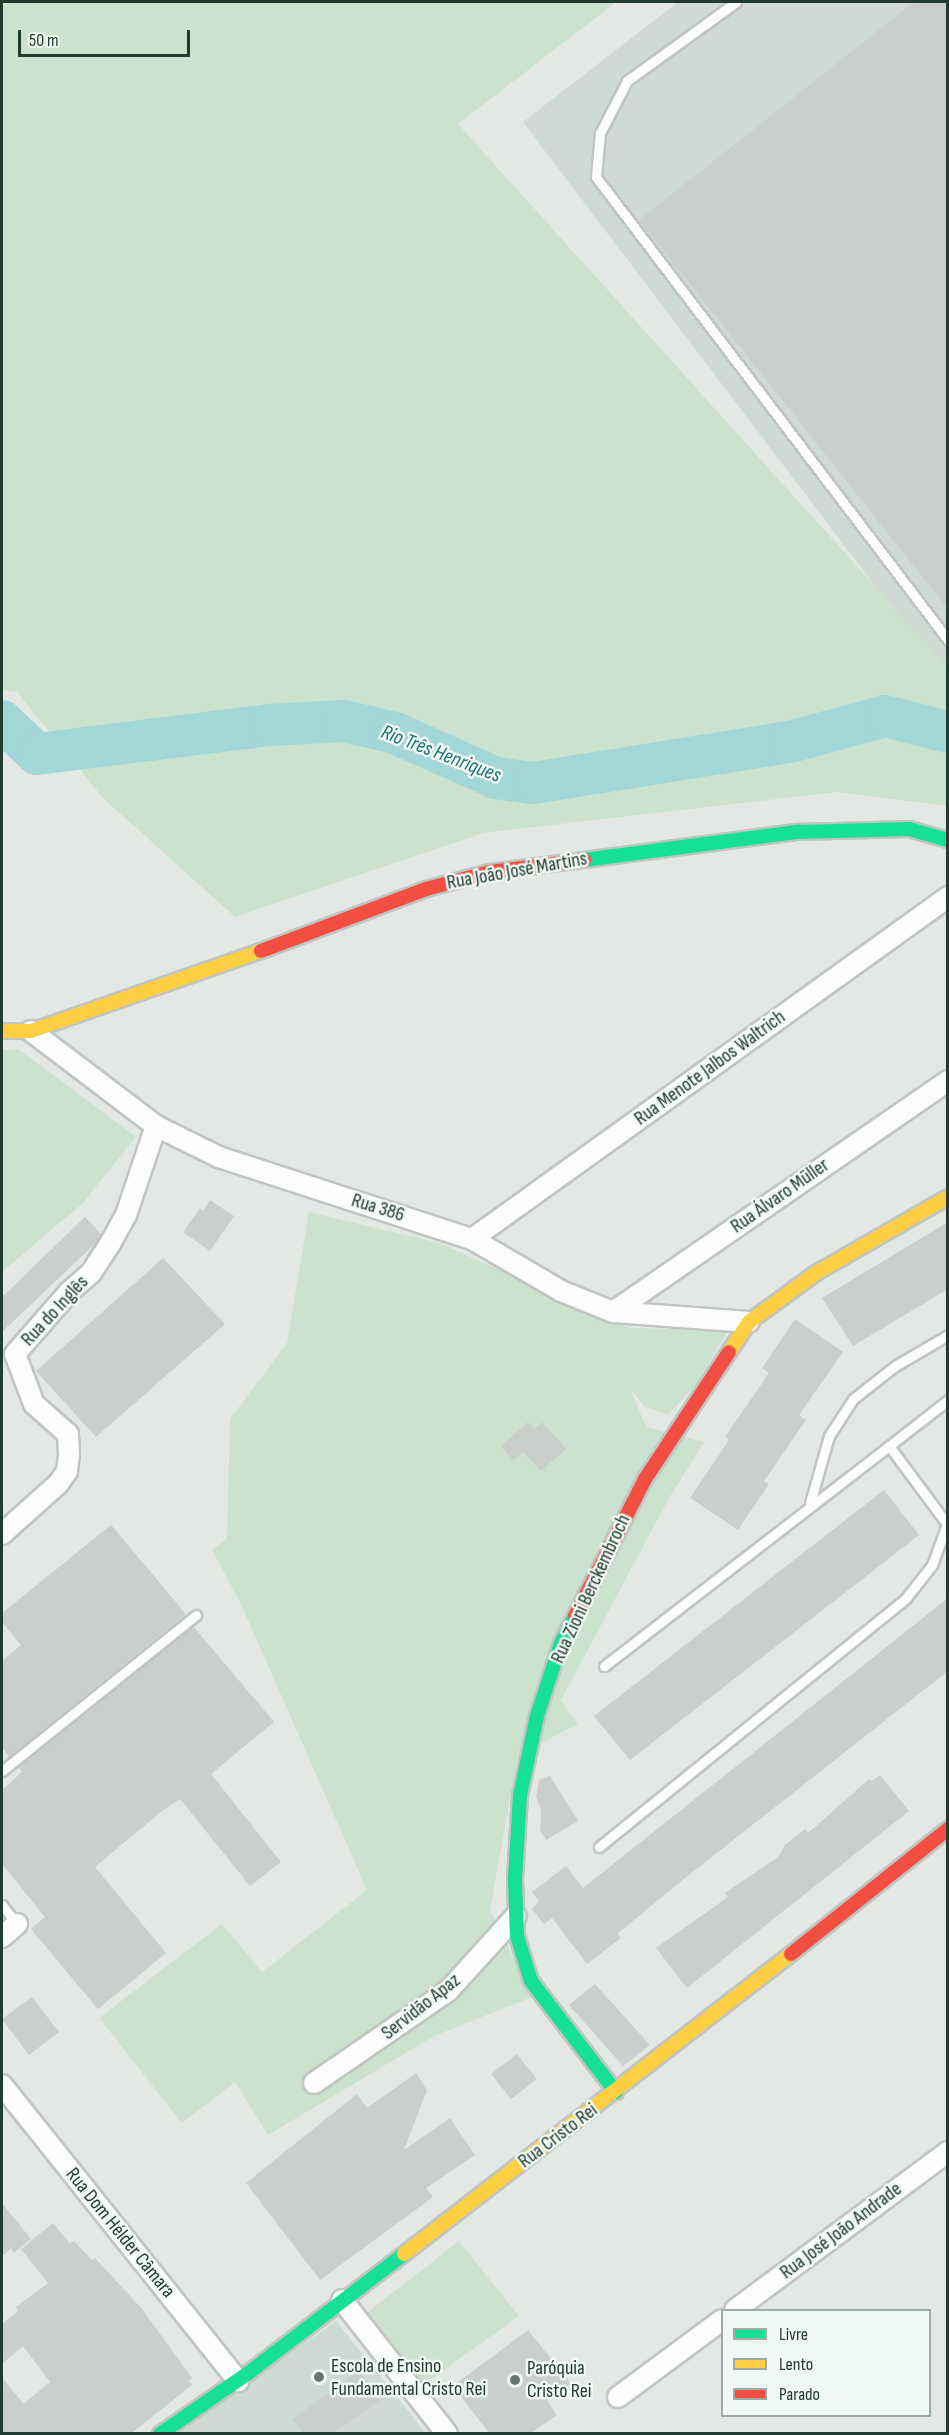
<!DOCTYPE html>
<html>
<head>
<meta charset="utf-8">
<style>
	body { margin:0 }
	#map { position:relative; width:949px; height:2435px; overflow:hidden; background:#e3e8e5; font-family:"Sofia Sans Condensed",sans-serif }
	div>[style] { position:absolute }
	.built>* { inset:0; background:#d0dad4 }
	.green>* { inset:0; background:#cbe2cf }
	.river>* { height:42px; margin:-21px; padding:0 21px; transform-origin:21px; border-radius:21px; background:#a3d6d7 }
	.building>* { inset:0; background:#cacfcc }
	.roads { filter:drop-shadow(2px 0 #c0c5c2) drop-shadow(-2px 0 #c0c5c2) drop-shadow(0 2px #c0c5c2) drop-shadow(0 -2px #c0c5c2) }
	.lane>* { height:9px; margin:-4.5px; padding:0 4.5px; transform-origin:4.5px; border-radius:4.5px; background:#fbfcfb }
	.street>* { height:20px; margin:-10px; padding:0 10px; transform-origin:10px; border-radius:10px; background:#fbfcfb }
	.fast>* { height:14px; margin:-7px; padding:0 7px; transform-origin:7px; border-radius:7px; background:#16e098 }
	.slow>* { height:14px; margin:-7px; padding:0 7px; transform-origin:7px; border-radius:7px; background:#ffcf43 }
	.jam>* { height:14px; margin:-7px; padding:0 7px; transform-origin:7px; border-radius:7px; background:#f24e42 }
	.dots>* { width:16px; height:16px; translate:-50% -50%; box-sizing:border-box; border:3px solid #f0f8f3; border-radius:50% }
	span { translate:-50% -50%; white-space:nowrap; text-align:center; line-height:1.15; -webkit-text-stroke:5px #f0f8f3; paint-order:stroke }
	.street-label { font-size:20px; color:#213b31 }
	.poi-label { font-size:20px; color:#213b31 }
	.left { translate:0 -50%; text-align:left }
	.water-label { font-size:21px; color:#1b7477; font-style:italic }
	.frame { position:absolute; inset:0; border:3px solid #213b31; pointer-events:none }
	.legend { position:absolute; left:721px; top:2309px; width:210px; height:108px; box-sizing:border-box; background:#f0f8f3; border:2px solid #9daca5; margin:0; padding:8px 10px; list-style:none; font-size:18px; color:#213b31 }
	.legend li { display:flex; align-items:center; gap:12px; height:30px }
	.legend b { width:30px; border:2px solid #9daca5 }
	.scale { position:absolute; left:18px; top:30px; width:172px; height:27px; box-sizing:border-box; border:3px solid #213b31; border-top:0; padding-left:8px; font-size:18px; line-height:21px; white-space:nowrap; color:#213b31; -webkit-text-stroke:4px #f0f8f3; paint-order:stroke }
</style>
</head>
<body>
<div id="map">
	<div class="built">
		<i style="clip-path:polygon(678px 2px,947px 2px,947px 681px,523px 122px)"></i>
		<i style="clip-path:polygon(336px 2321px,426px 2433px,177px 2434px)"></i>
	</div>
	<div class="green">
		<i style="clip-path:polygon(2px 2px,616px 2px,458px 124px,947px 666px,947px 806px,837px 792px,483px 833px,235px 917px,103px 798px,17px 692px,2px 690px)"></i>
		<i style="clip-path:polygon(18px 1049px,136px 1137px,83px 1203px,2px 1272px,2px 1050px)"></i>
		<i style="clip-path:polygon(309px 1212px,439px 1243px,630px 1328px,728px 1330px,696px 1385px,668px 1415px,644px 1406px,630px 1388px,646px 1427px,704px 1442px,669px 1498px,561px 1700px,578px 1724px,518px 1755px,490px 1910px,532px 1997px,434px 2036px,268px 2135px,235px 2082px,182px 2123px,99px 2018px,222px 1924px,262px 1972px,367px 1890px,240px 1602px,212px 1550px,227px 1538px,230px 1419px,287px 1343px)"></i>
		<i style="clip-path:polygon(459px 2241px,519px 2316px,423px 2385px,368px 2312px)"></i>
	</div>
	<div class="river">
		<i style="left:2px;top:721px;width:48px;rotate:43.3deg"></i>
		<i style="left:37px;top:754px;width:235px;rotate:-7.1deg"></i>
		<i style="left:270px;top:725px;width:74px;rotate:-3.1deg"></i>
		<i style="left:344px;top:721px;width:52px;rotate:13.2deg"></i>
		<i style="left:395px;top:733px;width:111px;rotate:24deg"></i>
		<i style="left:496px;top:778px;width:37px;rotate:8deg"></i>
		<i style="left:533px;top:783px;width:260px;rotate:-9.1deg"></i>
		<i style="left:790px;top:742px;width:98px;rotate:-15.3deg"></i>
		<i style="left:885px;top:716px;width:65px;rotate:14.3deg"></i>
	</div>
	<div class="building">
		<i style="clip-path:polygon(914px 2px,948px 2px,948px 609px,639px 220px)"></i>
		<i style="clip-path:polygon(210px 1200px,234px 1216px,210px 1251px,183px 1232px,200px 1208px,203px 1211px)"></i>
		<i style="clip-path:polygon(85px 1217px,101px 1234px,98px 1241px,2px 1332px,2px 1297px)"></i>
		<i style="clip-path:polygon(948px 1222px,948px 1289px,853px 1346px,822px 1298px)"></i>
		<i style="clip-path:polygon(163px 1258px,225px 1324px,96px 1437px,36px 1371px)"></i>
		<i style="clip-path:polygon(795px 1319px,843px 1352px,799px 1415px,806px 1420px,764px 1481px,769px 1484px,738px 1530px,690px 1498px,729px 1440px,725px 1437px,769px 1373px,762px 1368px)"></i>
		<i style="clip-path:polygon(528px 1422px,534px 1429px,542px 1422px,566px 1449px,541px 1471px,523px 1452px,513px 1460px,501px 1446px)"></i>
		<i style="clip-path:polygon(884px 1490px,919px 1535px,630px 1760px,594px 1716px)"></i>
		<i style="clip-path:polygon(111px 1525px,186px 1614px,9px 1757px,2px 1747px,2px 1661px,21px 1645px,2px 1622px,2px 1613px)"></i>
		<i style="clip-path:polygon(948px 1598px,948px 1671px,680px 1882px,617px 1934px,621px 1938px,587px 1964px,552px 1918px,544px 1924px,532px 1909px,539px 1901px,532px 1892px,566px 1866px,583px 1888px)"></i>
		<i style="clip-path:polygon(193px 1626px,274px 1722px,211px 1774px,281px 1862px,250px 1886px,180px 1799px,162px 1811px,95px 1867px,166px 1953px,98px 2009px,31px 1929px,45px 1917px,2px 1864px,2px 1790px,22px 1772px,18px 1767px)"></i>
		<i style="clip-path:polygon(880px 1775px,909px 1811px,687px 1988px,656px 1948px,728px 1897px,725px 1893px,778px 1857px,785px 1845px,805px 1829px,808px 1833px,869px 1779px,872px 1781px)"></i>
		<i style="clip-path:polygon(550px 1776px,578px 1821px,546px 1840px,540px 1830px,541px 1811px,536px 1797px,539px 1780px)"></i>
		<i style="clip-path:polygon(595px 1984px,650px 2045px,623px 2066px,569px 2005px)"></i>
		<i style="clip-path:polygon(32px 1997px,59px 2032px,29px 2055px,2px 2019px)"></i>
		<i style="clip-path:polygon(517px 2054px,537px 2079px,511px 2099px,491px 2074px)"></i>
		<i style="clip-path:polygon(416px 2073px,427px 2090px,404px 2150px,450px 2118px,475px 2155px,426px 2188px,433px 2197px,320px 2280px,246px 2183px,357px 2094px,367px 2108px)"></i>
		<i style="clip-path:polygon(2px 2203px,31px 2239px,14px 2253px,11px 2249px,2px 2256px)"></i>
		<i style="clip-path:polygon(53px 2223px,70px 2244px,74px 2241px,92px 2260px,95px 2258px,142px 2309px,192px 2378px,189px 2381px,192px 2385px,132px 2433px,2px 2433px,2px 2378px,24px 2404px,50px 2382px,23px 2346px,2px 2364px,2px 2324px,18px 2311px,16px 2307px,48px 2283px,21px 2249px)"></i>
		<i style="clip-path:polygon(528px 2330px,571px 2384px,547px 2400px,557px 2415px,531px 2433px,489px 2433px,453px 2386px)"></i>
		<i style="clip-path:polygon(359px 2371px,380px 2400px,333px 2433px,303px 2433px,292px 2419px)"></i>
	</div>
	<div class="roads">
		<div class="lane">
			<i style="left:736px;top:2px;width:135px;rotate:144.1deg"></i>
			<i style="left:627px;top:81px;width:59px;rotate:117.4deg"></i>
			<i style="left:600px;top:133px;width:44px;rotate:95.2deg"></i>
			<i style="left:596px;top:177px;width:582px;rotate:52.76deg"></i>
			<i style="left:889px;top:1446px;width:75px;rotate:-37.9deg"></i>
			<i style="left:810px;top:1503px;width:70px;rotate:-74.2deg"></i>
			<i style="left:829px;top:1436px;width:44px;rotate:-57deg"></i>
			<i style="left:853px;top:1399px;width:53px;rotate:-38.2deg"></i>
			<i style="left:895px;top:1366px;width:61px;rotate:-30.3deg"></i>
			<i style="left:2px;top:1771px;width:249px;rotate:-38.8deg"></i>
			<i style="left:599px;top:1847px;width:395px;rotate:-39deg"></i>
			<i style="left:906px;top:1598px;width:42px;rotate:-51.8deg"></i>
			<i style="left:932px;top:1565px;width:44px;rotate:-69.9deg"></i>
			<i style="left:947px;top:1524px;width:97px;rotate:-126.6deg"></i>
			<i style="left:889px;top:1446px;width:360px;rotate:142.3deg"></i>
			<i style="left:2px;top:1905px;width:24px;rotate:52deg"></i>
		</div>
		<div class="street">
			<i style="left:31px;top:1031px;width:157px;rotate:37.2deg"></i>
			<i style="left:156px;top:1126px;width:70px;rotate:26.2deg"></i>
			<i style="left:219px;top:1157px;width:266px;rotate:18deg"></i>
			<i style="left:472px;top:1239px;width:103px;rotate:30.3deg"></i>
			<i style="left:561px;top:1291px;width:56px;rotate:22deg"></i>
			<i style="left:613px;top:1312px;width:136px;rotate:4.2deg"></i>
			<i style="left:472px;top:1239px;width:586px;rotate:-35.7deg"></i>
			<i style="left:613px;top:1312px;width:407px;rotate:-34.6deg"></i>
			<i style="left:2px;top:1534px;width:75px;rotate:-41.8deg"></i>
			<i style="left:58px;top:1484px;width:16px;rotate:-55deg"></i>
			<i style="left:67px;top:1471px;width:17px;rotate:-83deg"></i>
			<i style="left:69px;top:1454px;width:20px;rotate:-93deg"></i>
			<i style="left:68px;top:1434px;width:45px;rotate:-138.6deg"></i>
			<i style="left:34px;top:1404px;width:53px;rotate:-110.8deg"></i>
			<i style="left:15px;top:1354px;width:82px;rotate:-48.9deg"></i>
			<i style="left:69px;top:1292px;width:29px;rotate:-41deg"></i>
			<i style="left:91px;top:1273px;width:37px;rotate:-57deg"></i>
			<i style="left:111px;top:1242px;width:31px;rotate:-61deg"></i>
			<i style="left:126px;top:1215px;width:94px;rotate:-71.4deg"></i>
			<i style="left:2px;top:1937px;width:20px;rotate:-41deg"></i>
			<i style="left:314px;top:2083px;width:163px;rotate:-34.5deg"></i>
			<i style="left:448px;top:1991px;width:101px;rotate:-47.8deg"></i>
			<i style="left:2px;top:2085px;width:379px;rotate:51.4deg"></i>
			<i style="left:342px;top:2300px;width:170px;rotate:51.9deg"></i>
			<i style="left:735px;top:2310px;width:265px;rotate:-36.6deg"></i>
			<i style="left:618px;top:2397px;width:129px;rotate:-36.5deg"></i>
		</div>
		<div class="fast">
			<i style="left:584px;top:860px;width:216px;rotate:-7.5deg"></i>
			<i style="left:798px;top:832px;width:111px;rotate:-1.5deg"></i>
			<i style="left:909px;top:829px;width:41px;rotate:15.8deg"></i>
			<i style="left:575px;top:1616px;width:30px;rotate:117deg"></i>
			<i style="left:561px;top:1643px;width:77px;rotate:108.2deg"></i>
			<i style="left:537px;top:1716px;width:81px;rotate:102.1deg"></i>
			<i style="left:520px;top:1795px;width:85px;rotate:93.4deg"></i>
			<i style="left:515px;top:1880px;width:56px;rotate:88deg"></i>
			<i style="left:517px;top:1936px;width:47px;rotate:72.7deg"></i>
			<i style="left:531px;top:1981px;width:140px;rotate:52.6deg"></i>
			<i style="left:160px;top:2434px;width:106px;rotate:-34.6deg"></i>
			<i style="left:247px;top:2374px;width:198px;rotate:-37.4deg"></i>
		</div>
		<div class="slow">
			<i style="left:2px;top:1031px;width:29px"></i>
			<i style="left:31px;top:1031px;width:244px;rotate:-19.2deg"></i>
			<i style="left:729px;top:1352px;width:36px;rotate:-56deg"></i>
			<i style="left:749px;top:1322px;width:83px;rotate:-36.2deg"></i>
			<i style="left:816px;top:1273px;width:152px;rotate:-29.9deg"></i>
			<i style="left:404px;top:2254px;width:490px;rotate:-37.8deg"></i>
		</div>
		<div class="jam">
			<i style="left:261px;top:951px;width:176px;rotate:-20.6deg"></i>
			<i style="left:426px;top:889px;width:66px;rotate:-14.9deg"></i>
			<i style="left:490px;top:872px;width:95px;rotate:-7.3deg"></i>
			<i style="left:575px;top:1616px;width:154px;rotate:-62.9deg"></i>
			<i style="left:645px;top:1479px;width:152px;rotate:-56.5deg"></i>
			<i style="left:791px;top:1954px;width:201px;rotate:-38.5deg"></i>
		</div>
	</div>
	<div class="dots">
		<i style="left:319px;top:2377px;background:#657870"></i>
		<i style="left:515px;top:2380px;background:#657870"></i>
	</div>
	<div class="street-label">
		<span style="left:517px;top:871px;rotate:-10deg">Rua João José Martins</span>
		<span style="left:710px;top:1068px;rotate:-36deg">Rua Menote Jalbos Waltrich</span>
		<span style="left:780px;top:1196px;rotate:-35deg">Rua Álvaro Müller</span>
		<span style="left:378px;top:1208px;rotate:17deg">Rua 386</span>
		<span style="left:55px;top:1311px;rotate:-47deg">Rua do Inglês</span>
		<span style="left:591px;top:1589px;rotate:-65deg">Rua Zioni Berckembroch</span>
		<span style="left:421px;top:2007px;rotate:-38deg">Servidão Apaz</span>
		<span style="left:558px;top:2136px;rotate:-37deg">Rua Cristo Rei</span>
		<span style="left:841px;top:2231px;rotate:-37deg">Rua José João Andrade</span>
		<span style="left:120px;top:2233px;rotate:51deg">Rua Dom Hélder Câmara</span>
	</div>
	<div class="poi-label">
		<span class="left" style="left:331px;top:2378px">Escola de Ensino<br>Fundamental Cristo Rei</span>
		<span class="left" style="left:527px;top:2380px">Paróquia<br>Cristo Rei</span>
	</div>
	<div class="water-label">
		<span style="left:441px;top:754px;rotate:21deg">Rio Três Henriques</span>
	</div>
	<div class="frame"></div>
	<ul class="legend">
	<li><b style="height:8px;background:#16e098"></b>Livre</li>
	<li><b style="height:8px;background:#ffcf43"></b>Lento</li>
	<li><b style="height:8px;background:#f24e42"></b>Parado</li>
	</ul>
	<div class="scale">50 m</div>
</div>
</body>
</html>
